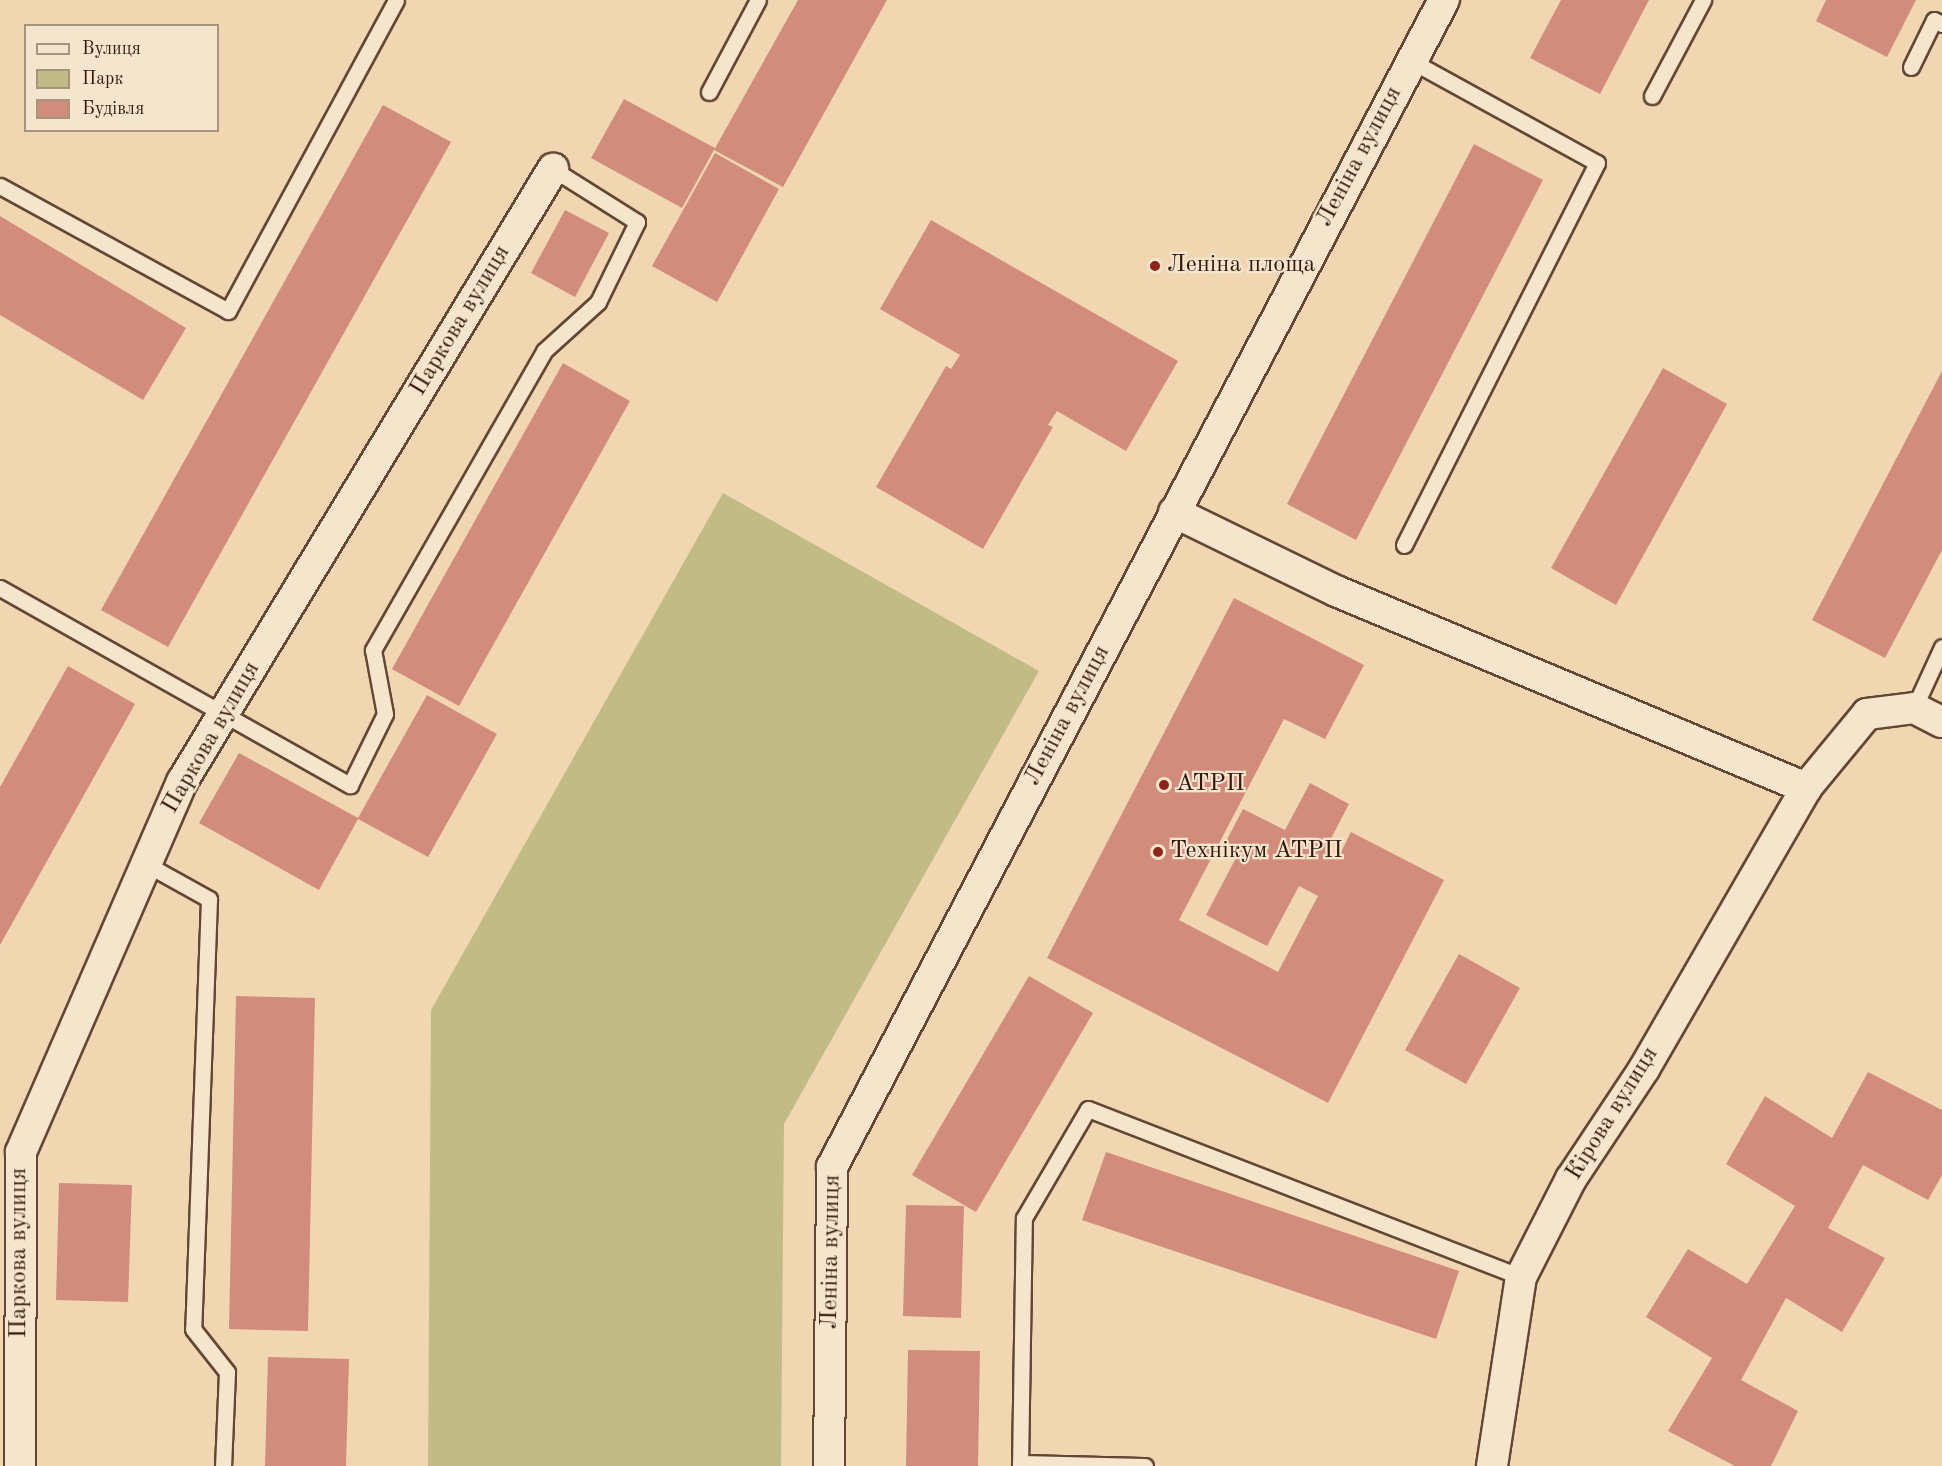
<!DOCTYPE html>
<html>
<head>
<meta charset="utf-8">
<style>
	body { margin:0 }
	#map { position:relative; width:1942px; height:1466px; overflow:hidden; background:#f0d7b1; font-family:"Old Standard TT",serif }
	div>[style] { position:absolute }
	.green>* { inset:0; background:#c1bc86 }
	.building>* { inset:0; background:#d28c7b }
	.roads { filter:drop-shadow(2px 0 #634734) drop-shadow(-2px 0 #634734) drop-shadow(0 2px #634734) drop-shadow(0 -2px #634734) }
	.lane>* { height:15px; margin:-7.5px; padding:0 7.5px; transform-origin:7.5px; border-radius:7.5px; background:#f5e5cc }
	.street>* { height:30px; margin:-15px; padding:0 15px; transform-origin:15px; border-radius:15px; background:#f5e5cc }
	.dots>* { width:16px; height:16px; translate:-50% -50%; box-sizing:border-box; border:3px solid #f5e5cc; border-radius:50% }
	span { translate:-50% -50%; white-space:nowrap; text-align:center; line-height:1.15; -webkit-text-stroke:4.5px #f5e5cc; paint-order:stroke }
	.street-label { font-size:24px; color:#34170a }
	.poi-label { font-size:24px; color:#34170a }
	.left { translate:0 -50%; text-align:left }
	.legend { position:absolute; left:24px; top:24px; width:195px; height:108px; box-sizing:border-box; background:#f5e5cc; border:2px solid #a8937e; margin:0; padding:8px 10px; list-style:none; font-size:18px; color:#34170a }
	.legend li { display:flex; align-items:center; gap:12px; height:30px }
	.legend b { width:30px; border:2px solid #a8937e }
</style>
</head>
<body>
<div id="map">
	<div class="green">
		<i style="clip-path:polygon(723px 493px,1039px 671px,784px 1124px,781px 1466px,428px 1466px,431px 1010px)"></i>
	</div>
	<div class="building">
		<i style="clip-path:polygon(798px 0,887px 0,783px 187px,714px 150px)"></i>
		<i style="clip-path:polygon(1561px 0,1649px 0,1600px 94px,1530px 58px)"></i>
		<i style="clip-path:polygon(1826px 0,1916px 0,1887px 57px,1816px 21px)"></i>
		<i style="clip-path:polygon(624px 99px,715px 148px,682px 208px,591px 158px)"></i>
		<i style="clip-path:polygon(383px 105px,451px 142px,168px 647px,101px 610px)"></i>
		<i style="clip-path:polygon(1474px 144px,1543px 180px,1356px 540px,1287px 504px)"></i>
		<i style="clip-path:polygon(715px 153px,779px 189px,717px 302px,652px 266px)"></i>
		<i style="clip-path:polygon(565px 210px,609px 233px,575px 297px,531px 273px)"></i>
		<i style="clip-path:polygon(0 216px,186px 328px,143px 400px,0 315px)"></i>
		<i style="clip-path:polygon(931px 220px,1178px 361px,1126px 451px,1057px 411px,1048px 425px,1053px 427px,983px 549px,876px 487px,946px 366px,951px 369px,960px 355px,880px 309px)"></i>
		<i style="clip-path:polygon(563px 363px,630px 401px,459px 706px,392px 669px)"></i>
		<i style="clip-path:polygon(1663px 368px,1727px 404px,1616px 605px,1551px 568px)"></i>
		<i style="clip-path:polygon(1942px 371px,1942px 550px,1885px 658px,1812px 620px)"></i>
		<i style="clip-path:polygon(1234px 598px,1364px 665px,1325px 739px,1284px 719px,1179px 920px,1278px 972px,1318px 896px,1299px 886px,1267px 946px,1206px 915px,1238px 854px,1223px 847px,1243px 809px,1285px 830px,1310px 783px,1349px 804px,1325px 850px,1338px 858px,1351px 832px,1444px 880px,1328px 1103px,1047px 958px)"></i>
		<i style="clip-path:polygon(68px 666px,135px 704px,0 945px,0 787px)"></i>
		<i style="clip-path:polygon(427px 695px,497px 734px,428px 857px,358px 819px,319px 890px,199px 823px,239px 753px,358px 818px)"></i>
		<i style="clip-path:polygon(1459px 954px,1520px 988px,1466px 1084px,1405px 1050px)"></i>
		<i style="clip-path:polygon(1029px 976px,1093px 1013px,976px 1212px,912px 1175px)"></i>
		<i style="clip-path:polygon(236px 996px,315px 998px,308px 1331px,229px 1329px)"></i>
		<i style="clip-path:polygon(1868px 1072px,1942px 1110px,1942px 1175px,1928px 1200px,1863px 1165px,1828px 1228px,1885px 1258px,1842px 1332px,1786px 1298px,1741px 1380px,1798px 1411px,1771px 1466px,1735px 1466px,1668px 1431px,1712px 1358px,1646px 1317px,1688px 1249px,1747px 1284px,1795px 1206px,1726px 1164px,1765px 1096px,1832px 1138px)"></i>
		<i style="clip-path:polygon(1106px 1152px,1459px 1271px,1436px 1339px,1082px 1220px)"></i>
		<i style="clip-path:polygon(59px 1183px,132px 1185px,128px 1302px,56px 1300px)"></i>
		<i style="clip-path:polygon(906px 1205px,964px 1206px,961px 1318px,903px 1316px)"></i>
		<i style="clip-path:polygon(908px 1350px,980px 1351px,978px 1466px,906px 1466px)"></i>
		<i style="clip-path:polygon(268px 1357px,349px 1359px,346px 1466px,265px 1466px)"></i>
	</div>
	<div class="roads">
		<div class="lane">
			<i style="left:1911px;top:67px;width:52px;rotate:-63.9deg"></i>
			<i style="left:1934px;top:20px;width:9px;rotate:27deg"></i>
			<i style="left:709px;top:92px;width:104px;rotate:-62deg"></i>
			<i style="left:1652px;top:96px;width:109px;rotate:-62deg"></i>
			<i style="left:0;top:186px;width:260px;rotate:28.7deg"></i>
			<i style="left:228px;top:311px;width:353px;rotate:-61.6deg"></i>
			<i style="left:1404px;top:545px;width:428px;rotate:-63.2deg"></i>
			<i style="left:1597px;top:163px;width:213px;rotate:-151.2deg"></i>
			<i style="left:0;top:588px;width:402px;rotate:29.4deg"></i>
			<i style="left:350px;top:785px;width:79px;rotate:-63.8deg"></i>
			<i style="left:385px;top:714px;width:65px;rotate:-100.6deg"></i>
			<i style="left:373px;top:650px;width:344px;rotate:-60.2deg"></i>
			<i style="left:544px;top:351px;width:73px;rotate:-42.2deg"></i>
			<i style="left:598px;top:302px;width:89px;rotate:-64deg"></i>
			<i style="left:637px;top:222px;width:99px;rotate:-147.8deg"></i>
			<i style="left:1914px;top:708px;width:67px;rotate:-65.3deg"></i>
			<i style="left:146px;top:864px;width:72px;rotate:29.1deg"></i>
			<i style="left:209px;top:899px;width:430px;rotate:92.1deg"></i>
			<i style="left:193px;top:1329px;width:55px;rotate:51.7deg"></i>
			<i style="left:227px;top:1372px;width:94px;rotate:92.4deg"></i>
			<i style="left:1020px;top:1463px;width:125px;rotate:1.4deg"></i>
			<i style="left:1020px;top:1466px;width:248px;rotate:-89.1deg"></i>
			<i style="left:1024px;top:1218px;width:126px;rotate:-59.6deg"></i>
			<i style="left:1088px;top:1109px;width:464px;rotate:21.2deg"></i>
		</div>
		<div class="street">
			<i style="left:1174px;top:512px;width:180px;rotate:26deg"></i>
			<i style="left:1336px;top:591px;width:510px;rotate:22.74deg"></i>
			<i style="left:20px;top:1466px;width:314px;rotate:-89.8deg"></i>
			<i style="left:21px;top:1152px;width:404px;rotate:-66.5deg"></i>
			<i style="left:182px;top:782px;width:717px;rotate:-58.82deg"></i>
			<i style="left:829px;top:1466px;width:299px;rotate:-89.4deg"></i>
			<i style="left:832px;top:1167px;width:1318px;rotate:-62.33deg"></i>
			<i style="left:1492px;top:1466px;width:191px;rotate:-81.3deg"></i>
			<i style="left:1521px;top:1277px;width:110px;rotate:-63deg"></i>
			<i style="left:1571px;top:1179px;width:132px;rotate:-56.4deg"></i>
			<i style="left:1644px;top:1069px;width:324px;rotate:-60deg"></i>
			<i style="left:1806px;top:788px;width:96px;rotate:-50.5deg"></i>
			<i style="left:1867px;top:714px;width:47px;rotate:-7.3deg"></i>
			<i style="left:1914px;top:708px;width:31px;rotate:27deg"></i>
		</div>
	</div>
	<div class="dots">
		<i style="left:1155px;top:266px;background:#8f2418"></i>
		<i style="left:1164px;top:785px;background:#8f2418"></i>
		<i style="left:1158px;top:852px;background:#8f2418"></i>
	</div>
	<div class="street-label">
		<span style="left:1360px;top:157px;rotate:-62deg">Леніна вулиця</span>
		<span style="left:461px;top:321px;rotate:-59deg">Паркова вулиця</span>
		<span style="left:1068px;top:716px;rotate:-62deg">Леніна вулиця</span>
		<span style="left:212px;top:738px;rotate:-60deg">Паркова вулиця</span>
		<span style="left:1613px;top:1114px;rotate:-58deg">Кірова вулиця</span>
		<span style="left:832px;top:1252px;rotate:-89deg">Леніна вулиця</span>
		<span style="left:20px;top:1253px;rotate:-90deg">Паркова вулиця</span>
	</div>
	<div class="poi-label">
		<span class="left" style="left:1167px;top:266px">Леніна площа</span>
		<span class="left" style="left:1176px;top:785px">АТРП</span>
		<span class="left" style="left:1170px;top:852px">Технікум АТРП</span>
	</div>
	<ul class="legend">
	<li><b style="height:8px;background:#f5e5cc"></b>Вулиця</li>
	<li><b style="height:16px;background:#c1bc86"></b>Парк</li>
	<li><b style="height:16px;background:#d28c7b"></b>Будівля</li>
	</ul>
</div>
</body>
</html>
